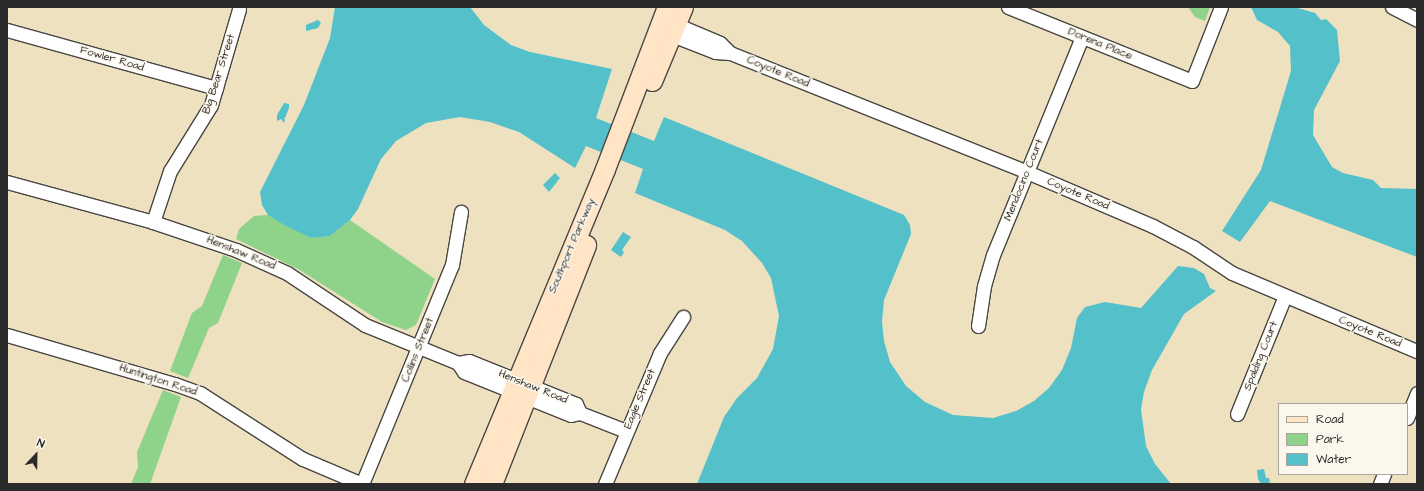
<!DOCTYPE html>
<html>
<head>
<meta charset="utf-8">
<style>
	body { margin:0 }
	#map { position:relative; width:1424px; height:491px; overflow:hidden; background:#ede1c0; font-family:"Architects Daughter",sans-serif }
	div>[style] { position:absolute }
	.green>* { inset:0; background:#8fd38b }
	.water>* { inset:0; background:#53c0ca }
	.roads { filter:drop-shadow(1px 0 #484641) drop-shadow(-1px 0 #484641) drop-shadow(0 1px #484641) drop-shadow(0 -1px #484641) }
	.street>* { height:13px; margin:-6.5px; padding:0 6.5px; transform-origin:6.5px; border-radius:6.5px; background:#fff }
	.secondary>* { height:19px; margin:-9.5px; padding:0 9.5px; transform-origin:9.5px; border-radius:9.5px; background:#ffe4c6 }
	span { translate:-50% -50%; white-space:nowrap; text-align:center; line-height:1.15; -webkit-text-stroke:3px #fbf7ec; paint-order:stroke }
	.street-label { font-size:11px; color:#2b2b2b }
	.frame { position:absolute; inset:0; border:8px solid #2b2b2b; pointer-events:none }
	.legend { position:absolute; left:1278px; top:403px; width:130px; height:72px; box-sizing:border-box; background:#fbf7ec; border:1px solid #a8a59f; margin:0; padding:5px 7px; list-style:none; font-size:12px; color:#2b2b2b }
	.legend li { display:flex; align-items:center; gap:8px; height:20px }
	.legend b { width:20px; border:1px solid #a8a59f }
	.north { position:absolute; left:16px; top:435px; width:40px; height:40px; -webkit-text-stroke:3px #fbf7ec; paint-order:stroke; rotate:22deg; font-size:11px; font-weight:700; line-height:16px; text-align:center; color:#2b2b2b }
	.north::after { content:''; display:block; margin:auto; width:14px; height:18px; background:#2b2b2b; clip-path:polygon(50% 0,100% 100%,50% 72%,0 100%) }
</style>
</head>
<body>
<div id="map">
	<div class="green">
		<i style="clip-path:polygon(1188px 7px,1210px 7px,1205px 21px,1195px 17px)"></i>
		<i style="clip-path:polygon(268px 215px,311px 238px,330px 236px,350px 220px,435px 279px,416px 325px,406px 330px,382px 322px,298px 269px,236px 239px,239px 229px,254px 216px)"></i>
		<i style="clip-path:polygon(223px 255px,242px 263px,218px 323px,209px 328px,188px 378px,170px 371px,192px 313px,202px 306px)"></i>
		<i style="clip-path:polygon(163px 390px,181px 397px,150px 484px,131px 484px,138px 467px,137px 452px)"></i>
	</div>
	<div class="water">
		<i style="clip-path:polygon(335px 7px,470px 7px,484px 25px,511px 45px,530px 52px,612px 69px,596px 118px,654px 141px,664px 117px,904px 215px,910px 225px,911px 234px,884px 300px,882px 322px,884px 341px,890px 362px,906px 386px,925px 402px,953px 415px,993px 418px,1016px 411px,1034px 401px,1049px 388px,1062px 370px,1071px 348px,1077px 318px,1085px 307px,1105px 302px,1141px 308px,1178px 266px,1194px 268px,1204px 274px,1210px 288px,1216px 291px,1184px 314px,1152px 370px,1144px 392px,1141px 409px,1146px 446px,1155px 464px,1171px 484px,697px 484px,724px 417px,737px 398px,757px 378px,773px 349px,779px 316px,771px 278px,762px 263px,742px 241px,725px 230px,635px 193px,643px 169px,586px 146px,575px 168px,519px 132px,490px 122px,460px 117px,426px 123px,396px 141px,381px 159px,358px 209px,350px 220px,330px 236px,311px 238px,284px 225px,268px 215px,262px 205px,260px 192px,304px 105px,330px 38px)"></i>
		<i style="clip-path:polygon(1251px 7px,1294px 7px,1315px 13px,1321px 20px,1326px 19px,1337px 30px,1340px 61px,1314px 110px,1313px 135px,1332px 167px,1343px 173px,1373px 180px,1381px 188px,1417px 189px,1417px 257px,1270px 201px,1240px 242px,1222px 231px,1261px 170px,1291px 71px,1290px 46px,1278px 32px,1257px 20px)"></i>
		<i style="clip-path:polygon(318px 20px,321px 23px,318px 28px,306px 31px,306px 25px)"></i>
		<i style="clip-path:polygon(284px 103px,289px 104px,289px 108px,285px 118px,282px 118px,285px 119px,284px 123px,281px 119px,277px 121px,277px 115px)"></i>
		<i style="clip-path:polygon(555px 173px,560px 178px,549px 192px,543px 185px)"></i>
		<i style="clip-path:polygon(623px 232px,631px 237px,622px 250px,624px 252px,621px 257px,611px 250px)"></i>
		<i style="clip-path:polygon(1264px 469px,1266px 478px,1269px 478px,1270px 484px,1261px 484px,1258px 479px,1257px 470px)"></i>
	</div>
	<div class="roads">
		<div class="street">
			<i style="left:1008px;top:7px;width:198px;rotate:21.9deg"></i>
			<i style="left:1192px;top:81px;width:79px;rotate:-68.6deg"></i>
			<i style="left:1392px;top:7px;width:28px;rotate:27deg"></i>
			<i style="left:668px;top:21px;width:56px;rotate:22.9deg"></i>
			<i style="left:720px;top:43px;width:14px;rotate:45deg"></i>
			<i style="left:7px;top:30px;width:217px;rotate:15.5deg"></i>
			<i style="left:664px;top:32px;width:55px;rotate:21.4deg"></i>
			<i style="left:715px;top:52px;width:15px;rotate:4deg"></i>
			<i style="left:730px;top:53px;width:320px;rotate:21.8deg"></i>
			<i style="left:1027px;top:172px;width:137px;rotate:23.2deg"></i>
			<i style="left:1153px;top:226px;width:45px;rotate:27.7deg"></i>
			<i style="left:1193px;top:247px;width:47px;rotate:33.7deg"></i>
			<i style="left:1232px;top:273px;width:201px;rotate:22.9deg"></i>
			<i style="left:7px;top:182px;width:151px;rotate:15.3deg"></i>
			<i style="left:153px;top:222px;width:88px;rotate:18.6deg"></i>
			<i style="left:236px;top:250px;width:56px;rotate:24.3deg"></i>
			<i style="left:287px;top:273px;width:94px;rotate:33.7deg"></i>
			<i style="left:365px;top:325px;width:100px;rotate:22.2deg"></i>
			<i style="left:153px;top:222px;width:54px;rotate:-71.6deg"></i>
			<i style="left:170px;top:171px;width:78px;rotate:-58.2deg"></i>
			<i style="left:211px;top:105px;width:100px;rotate:-73.7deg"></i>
			<i style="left:978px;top:326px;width:40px;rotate:-81.5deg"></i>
			<i style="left:984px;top:286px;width:32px;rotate:-74deg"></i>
			<i style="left:993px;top:255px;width:235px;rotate:-67.8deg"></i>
			<i style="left:7px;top:335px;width:175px;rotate:16.3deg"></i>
			<i style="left:175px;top:384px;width:27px;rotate:20deg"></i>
			<i style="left:200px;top:393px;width:122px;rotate:32.7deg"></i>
			<i style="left:303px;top:459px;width:64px;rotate:23deg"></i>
			<i style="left:580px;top:413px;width:10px;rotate:-114deg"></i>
			<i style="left:576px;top:404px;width:115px;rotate:-158.1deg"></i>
			<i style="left:469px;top:361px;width:11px;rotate:170deg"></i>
			<i style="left:458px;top:363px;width:11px;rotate:56deg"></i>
			<i style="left:464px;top:372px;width:115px;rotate:21.9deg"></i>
			<i style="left:571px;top:415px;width:9px;rotate:-13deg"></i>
			<i style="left:580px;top:413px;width:49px;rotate:21.4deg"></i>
			<i style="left:1237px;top:414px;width:125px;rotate:-67.9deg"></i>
			<i style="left:1407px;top:418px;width:27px;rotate:-68deg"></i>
			<i style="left:362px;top:484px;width:237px;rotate:-67.7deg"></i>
			<i style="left:452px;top:265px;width:54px;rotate:-80.4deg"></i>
			<i style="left:605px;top:484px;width:142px;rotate:-67.2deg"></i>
			<i style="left:660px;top:353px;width:43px;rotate:-57.4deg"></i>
			<i style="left:1380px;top:484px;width:11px;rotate:-68deg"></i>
		</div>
		<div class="secondary">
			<i style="left:652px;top:81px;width:80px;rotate:-67.3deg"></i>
			<i style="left:474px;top:484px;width:341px;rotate:-67.4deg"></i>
			<i style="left:605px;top:169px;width:173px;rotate:-69.1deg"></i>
			<i style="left:492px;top:484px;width:257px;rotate:-68.5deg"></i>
		</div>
	</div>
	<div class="street-label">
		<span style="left:1100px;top:44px;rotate:22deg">Dorena Place</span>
		<span style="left:112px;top:59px;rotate:16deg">Fowler Road</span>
		<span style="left:778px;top:72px;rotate:22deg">Coyote Road</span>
		<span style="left:219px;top:74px;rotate:-72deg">Big Bear Street</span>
		<span style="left:1024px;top:180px;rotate:-68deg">Mendocino Court</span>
		<span style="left:1078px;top:194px;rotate:23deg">Coyote Road</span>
		<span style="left:572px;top:246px;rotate:-67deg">Southport Parkway</span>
		<span style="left:241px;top:253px;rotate:22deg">Henshaw Road</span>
		<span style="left:1370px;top:332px;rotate:22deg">Coyote Road</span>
		<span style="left:418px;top:350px;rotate:-68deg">Collins Street</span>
		<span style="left:1261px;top:356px;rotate:-68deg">Spalding Court</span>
		<span style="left:158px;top:380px;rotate:18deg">Huntington Road</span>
		<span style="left:533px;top:387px;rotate:22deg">Henshaw Road</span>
		<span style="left:640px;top:399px;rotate:-67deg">Eagle Street</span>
	</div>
	<div class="frame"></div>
	<ul class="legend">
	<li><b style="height:5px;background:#ffe4c6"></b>Road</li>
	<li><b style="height:11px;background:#8fd38b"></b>Park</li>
	<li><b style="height:11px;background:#53c0ca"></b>Water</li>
	</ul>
	<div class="north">N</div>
</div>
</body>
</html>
